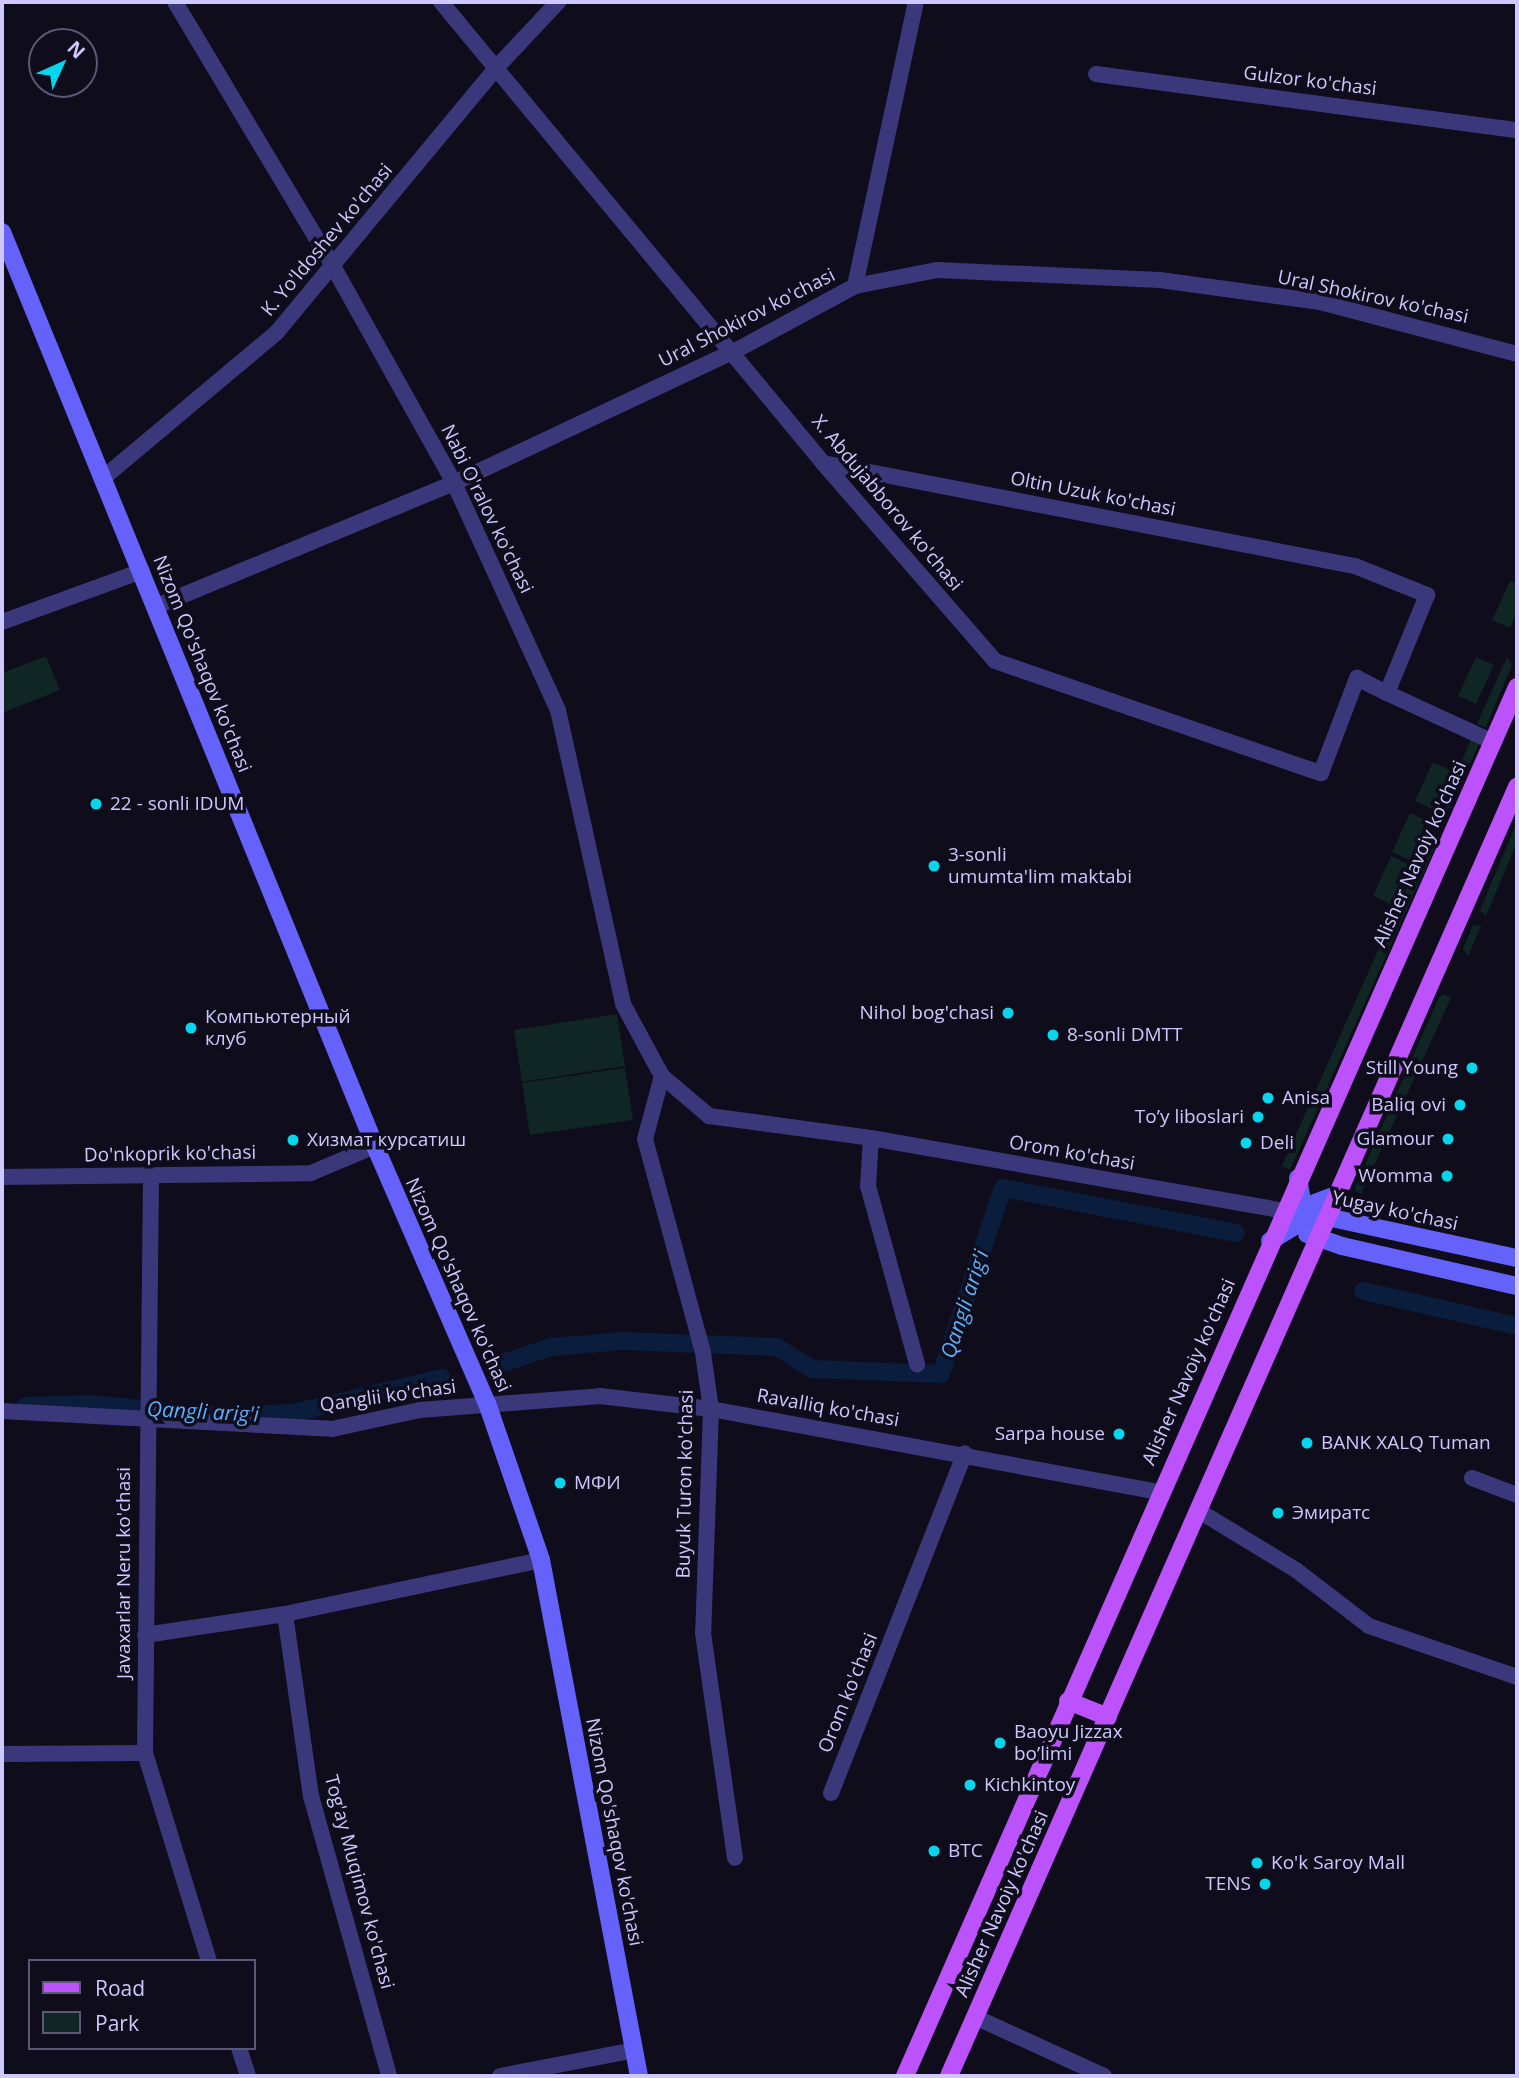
<!DOCTYPE html>
<html>
<head>
<meta charset="utf-8">
<style>
	body { margin:0 }
	#map { position:relative; width:1519px; height:2078px; overflow:hidden; background:#0f0c1c; font-family:"Open Sans",sans-serif }
	div>[style] { position:absolute }
	.green>* { inset:0; background:#0f2625 }
	.canal>* { height:18px; margin:-9px; padding:0 9px; transform-origin:9px; border-radius:9px; background:#0b1d3c }
	.minor>* { height:16px; margin:-8px; padding:0 8px; transform-origin:8px; border-radius:8px; background:#3a387a }
	.secondary>* { height:18px; margin:-9px; padding:0 9px; transform-origin:9px; border-radius:9px; background:#6562fb }
	.primary>* { height:18px; margin:-9px; padding:0 9px; transform-origin:9px; border-radius:9px; background:#bc52fb }
	.dots>* { width:19px; height:19px; translate:-50% -50%; box-sizing:border-box; border:4px solid #0f0c1c; border-radius:50% }
	span { translate:-50% -50%; white-space:nowrap; text-align:center; line-height:1.15; -webkit-text-stroke:7px #0f0c1c; paint-order:stroke }
	.street-label { font-size:19px; color:#cec8fe }
	.poi-label { font-size:19px; color:#cec8fe }
	.left { translate:0 -50%; text-align:left }
	.right { translate:-100% -50%; text-align:right }
	.water-label { font-size:21px; color:#59b0fb; font-style:italic }
	.frame { position:absolute; inset:0; border:4px solid #cec8fe; pointer-events:none }
	.legend { position:absolute; left:28px; top:1959px; width:228px; height:91px; box-sizing:border-box; background:#0f0c1c; border:2px solid #5b5776; margin:0; padding:9px 12px; list-style:none; font-size:21px; color:#cec8fe }
	.legend li { display:flex; align-items:center; gap:14px; height:35px }
	.legend b { width:35px; border:2px solid #5b5776 }
	.north { position:absolute; left:28px; top:28px; width:70px; height:70px; box-sizing:border-box; background:#0f0c1c; border:2px solid #5b5776; border-radius:50%; rotate:45deg; font-size:19px; font-weight:700; line-height:28px; text-align:center; color:#cec8fe }
	.north::after { content:''; display:block; margin:auto; width:24px; height:32px; background:#05d6ed; clip-path:polygon(50% 0,100% 100%,50% 72%,0 100%) }
</style>
</head>
<body>
<div id="map">
	<div class="green">
		<i style="clip-path:polygon(1510px 581px,1517px 584px,1517px 612px,1510px 628px,1492px 620px)"></i>
		<i style="clip-path:polygon(46px 656px,60px 690px,2px 713px,2px 673px)"></i>
		<i style="clip-path:polygon(1476px 657px,1494px 665px,1476px 704px,1458px 696px)"></i>
		<i style="clip-path:polygon(1507px 657px,1512px 665px,1486px 727px,1477px 724px)"></i>
		<i style="clip-path:polygon(1473px 735px,1479px 744px,1451px 808px,1440px 810px)"></i>
		<i style="clip-path:polygon(1433px 762px,1450px 770px,1432px 809px,1415px 801px)"></i>
		<i style="clip-path:polygon(1410px 813px,1428px 821px,1410px 860px,1392px 852px)"></i>
		<i style="clip-path:polygon(1517px 822px,1517px 842px,1486px 916px,1480px 910px)"></i>
		<i style="clip-path:polygon(1432px 829px,1439px 838px,1290px 1170px,1282px 1166px)"></i>
		<i style="clip-path:polygon(1391px 856px,1408px 864px,1391px 904px,1373px 896px)"></i>
		<i style="clip-path:polygon(1473px 925px,1481px 926px,1468px 956px,1463px 949px)"></i>
		<i style="clip-path:polygon(1444px 994px,1451px 998px,1361px 1194px,1354px 1190px,1439px 997px)"></i>
		<i style="clip-path:polygon(617px 1014px,625px 1066px,522px 1082px,514px 1030px)"></i>
		<i style="clip-path:polygon(625px 1068px,633px 1120px,530px 1135px,522px 1083px)"></i>
	</div>
	<div class="canal">
		<i style="left:1363px;top:1291px;width:158px;rotate:12.8deg"></i>
		<i style="left:497px;top:1365px;width:57px;rotate:-18.4deg"></i>
		<i style="left:551px;top:1347px;width:72px;rotate:-4.8deg"></i>
		<i style="left:623px;top:1341px;width:154px;rotate:2.2deg"></i>
		<i style="left:777px;top:1347px;width:41px;rotate:32.2deg"></i>
		<i style="left:812px;top:1369px;width:129px;rotate:2.2deg"></i>
		<i style="left:941px;top:1374px;width:196px;rotate:-71.6deg"></i>
		<i style="left:1003px;top:1188px;width:237px;rotate:10.9deg"></i>
		<i style="left:26px;top:1406px;width:63px;rotate:-1.8deg"></i>
		<i style="left:89px;top:1404px;width:134px;rotate:5.2deg"></i>
		<i style="left:222px;top:1416px;width:71px;rotate:-2.4deg"></i>
		<i style="left:293px;top:1413px;width:153px;rotate:-13.2deg"></i>
	</div>
	<div class="minor">
		<i style="left:175px;top:2px;width:310px;rotate:59.1deg"></i>
		<i style="left:334px;top:268px;width:246px;rotate:60.8deg"></i>
		<i style="left:454px;top:483px;width:250px;rotate:65.4deg"></i>
		<i style="left:558px;top:710px;width:301px;rotate:77.5deg"></i>
		<i style="left:623px;top:1004px;width:82px;rotate:61.6deg"></i>
		<i style="left:662px;top:1076px;width:62px;rotate:40.4deg"></i>
		<i style="left:709px;top:1116px;width:163px;rotate:7.7deg"></i>
		<i style="left:871px;top:1138px;width:418px;rotate:10deg"></i>
		<i style="left:441px;top:2px;width:599px;rotate:50.35deg"></i>
		<i style="left:823px;top:463px;width:262px;rotate:49deg"></i>
		<i style="left:995px;top:661px;width:345px;rotate:19deg"></i>
		<i style="left:1321px;top:773px;width:102px;rotate:-69.2deg"></i>
		<i style="left:1357px;top:678px;width:34px;rotate:27deg"></i>
		<i style="left:1096px;top:74px;width:425px;rotate:7.6deg"></i>
		<i style="left:855px;top:286px;width:290px;rotate:-77.9deg"></i>
		<i style="left:823px;top:463px;width:542px;rotate:10.96deg"></i>
		<i style="left:1355px;top:566px;width:78px;rotate:21.9deg"></i>
		<i style="left:1427px;top:595px;width:106px;rotate:112.2deg"></i>
		<i style="left:1387px;top:693px;width:117px;rotate:24.8deg"></i>
		<i style="left:102px;top:479px;width:229px;rotate:-40deg"></i>
		<i style="left:277px;top:332px;width:343px;rotate:-50.3deg"></i>
		<i style="left:496px;top:68px;width:91px;rotate:-46.8deg"></i>
		<i style="left:157px;top:606px;width:321px;rotate:-22.5deg"></i>
		<i style="left:454px;top:483px;width:308px;rotate:-25.2deg"></i>
		<i style="left:733px;top:352px;width:139px;rotate:-28.4deg"></i>
		<i style="left:855px;top:286px;width:84px;rotate:-11deg"></i>
		<i style="left:937px;top:270px;width:223px;rotate:2.6deg"></i>
		<i style="left:1160px;top:280px;width:162px;rotate:7.8deg"></i>
		<i style="left:1320px;top:302px;width:204px;rotate:14.8deg"></i>
		<i style="left:2px;top:622px;width:149px;rotate:-20deg"></i>
		<i style="left:662px;top:1076px;width:65px;rotate:105.1deg"></i>
		<i style="left:645px;top:1139px;width:222px;rotate:74.8deg"></i>
		<i style="left:703px;top:1353px;width:57px;rotate:81.9deg"></i>
		<i style="left:711px;top:1409px;width:224px;rotate:92deg"></i>
		<i style="left:703px;top:1633px;width:227px;rotate:81.9deg"></i>
		<i style="left:871px;top:1138px;width:48px;rotate:93.6deg"></i>
		<i style="left:868px;top:1186px;width:185px;rotate:74.6deg"></i>
		<i style="left:2px;top:1177px;width:309px;rotate:-0.7deg"></i>
		<i style="left:311px;top:1173px;width:69px;rotate:-22.9deg"></i>
		<i style="left:151px;top:1177px;width:576px;rotate:90.6deg"></i>
		<i style="left:145px;top:1753px;width:218px;rotate:72.9deg"></i>
		<i style="left:2px;top:1411px;width:330px;rotate:3.1deg"></i>
		<i style="left:332px;top:1429px;width:90px;rotate:-12.2deg"></i>
		<i style="left:420px;top:1410px;width:181px;rotate:-4.4deg"></i>
		<i style="left:600px;top:1396px;width:112px;rotate:6.7deg"></i>
		<i style="left:711px;top:1409px;width:456px;rotate:10.5deg"></i>
		<i style="left:1472px;top:1478px;width:48px;rotate:20.7deg"></i>
		<i style="left:1199px;top:1511px;width:114px;rotate:31.3deg"></i>
		<i style="left:1296px;top:1570px;width:92px;rotate:37.5deg"></i>
		<i style="left:1369px;top:1626px;width:157px;rotate:19deg"></i>
		<i style="left:285px;top:1614px;width:184px;rotate:81.9deg"></i>
		<i style="left:311px;top:1796px;width:291px;rotate:74.4deg"></i>
		<i style="left:145px;top:1635px;width:142px;rotate:-8.5deg"></i>
		<i style="left:285px;top:1614px;width:262px;rotate:-11.9deg"></i>
		<i style="left:2px;top:1754px;width:143px;rotate:-0.4deg"></i>
		<i style="left:831px;top:1793px;width:365px;rotate:-68.5deg"></i>
		<i style="left:975px;top:2017px;width:142px;rotate:24.6deg"></i>
		<i style="left:239px;top:2048px;width:29px;rotate:72deg"></i>
		<i style="left:500px;top:2076px;width:137px;rotate:-10.9deg"></i>
	</div>
	<div class="secondary">
		<i style="left:2px;top:232px;width:987px;rotate:67.8deg"></i>
		<i style="left:375px;top:1146px;width:280px;rotate:66.5deg"></i>
		<i style="left:487px;top:1403px;width:166px;rotate:71deg"></i>
		<i style="left:541px;top:1560px;width:525px;rotate:79.25deg"></i>
		<i style="left:1298px;top:1178px;width:23px;rotate:80deg"></i>
		<i style="left:1302px;top:1201px;width:29px;rotate:59deg"></i>
		<i style="left:1294px;top:1211px;width:45px;rotate:-20.9deg"></i>
		<i style="left:1307px;top:1234px;width:37px;rotate:19deg"></i>
		<i style="left:1342px;top:1246px;width:180px;rotate:12.9deg"></i>
		<i style="left:1270px;top:1241px;width:33px;rotate:-31deg"></i>
		<i style="left:1298px;top:1224px;width:30px;rotate:-14deg"></i>
		<i style="left:1327px;top:1217px;width:194px;rotate:12.2deg"></i>
	</div>
	<div class="primary">
		<i style="left:1068px;top:1701px;width:43px;rotate:21.8deg"></i>
		<i style="left:905px;top:2076px;width:1518px;rotate:-66.22deg"></i>
		<i style="left:949px;top:2076px;width:1409px;rotate:-66.22deg"></i>
	</div>
	<div class="dots">
		<i style="left:96px;top:804px;background:#05d6ed"></i>
		<i style="left:934px;top:866px;background:#05d6ed"></i>
		<i style="left:1008px;top:1013px;background:#05d6ed"></i>
		<i style="left:191px;top:1028px;background:#05d6ed"></i>
		<i style="left:1053px;top:1035px;background:#05d6ed"></i>
		<i style="left:1472px;top:1068px;background:#05d6ed"></i>
		<i style="left:1268px;top:1098px;background:#05d6ed"></i>
		<i style="left:1460px;top:1105px;background:#05d6ed"></i>
		<i style="left:1258px;top:1117px;background:#05d6ed"></i>
		<i style="left:1448px;top:1139px;background:#05d6ed"></i>
		<i style="left:293px;top:1140px;background:#05d6ed"></i>
		<i style="left:1246px;top:1143px;background:#05d6ed"></i>
		<i style="left:1447px;top:1176px;background:#05d6ed"></i>
		<i style="left:1119px;top:1434px;background:#05d6ed"></i>
		<i style="left:1307px;top:1443px;background:#05d6ed"></i>
		<i style="left:560px;top:1483px;background:#05d6ed"></i>
		<i style="left:1278px;top:1513px;background:#05d6ed"></i>
		<i style="left:1000px;top:1743px;background:#05d6ed"></i>
		<i style="left:970px;top:1785px;background:#05d6ed"></i>
		<i style="left:934px;top:1851px;background:#05d6ed"></i>
		<i style="left:1257px;top:1863px;background:#05d6ed"></i>
		<i style="left:1265px;top:1884px;background:#05d6ed"></i>
	</div>
	<div class="street-label">
		<span style="left:1310px;top:81px;rotate:7deg">Gulzor ko'chasi</span>
		<span style="left:327px;top:240px;rotate:-50deg">K. Yo'ldoshev ko'chasi</span>
		<span style="left:1373px;top:297px;rotate:12deg">Ural Shokirov ko'chasi</span>
		<span style="left:747px;top:318px;rotate:-27deg">Ural Shokirov ko'chasi</span>
		<span style="left:1093px;top:494px;rotate:11deg">Oltin Uzuk ko'chasi</span>
		<span style="left:887px;top:503px;rotate:50deg">X. Abdujabborov ko'chasi</span>
		<span style="left:487px;top:509px;rotate:64deg">Nabi O'ralov ko'chasi</span>
		<span style="left:202px;top:664px;rotate:68deg">Nizom Qo'shaqov ko'chasi</span>
		<span style="left:1420px;top:854px;rotate:-66deg">Alisher Navoiy ko'chasi</span>
		<span style="left:1072px;top:1153px;rotate:10deg">Orom ko'chasi</span>
		<span style="left:170px;top:1154px;rotate:-1deg">Do'nkoprik ko'chasi</span>
		<span style="left:1395px;top:1211px;rotate:12deg">Yugay ko'chasi</span>
		<span style="left:458px;top:1285px;rotate:66deg">Nizom Qo'shaqov ko'chasi</span>
		<span style="left:1189px;top:1372px;rotate:-66deg">Alisher Navoiy ko'chasi</span>
		<span style="left:388px;top:1396px;rotate:-8deg">Qanglii ko'chasi</span>
		<span style="left:828px;top:1408px;rotate:10deg">Ravalliq ko'chasi</span>
		<span style="left:685px;top:1484px;rotate:-89deg">Buyuk Turon ko'chasi</span>
		<span style="left:124px;top:1573px;rotate:-90deg">Javaxarlar Neru ko'chasi</span>
		<span style="left:848px;top:1693px;rotate:-68deg">Orom ko'chasi</span>
		<span style="left:614px;top:1832px;rotate:79deg">Nizom Qo'shaqov ko'chasi</span>
		<span style="left:359px;top:1882px;rotate:75deg">Tog'ay Muqimov ko'chasi</span>
		<span style="left:1002px;top:1904px;rotate:-66deg">Alisher Navoiy ko'chasi</span>
	</div>
	<div class="poi-label">
		<span class="left" style="left:110px;top:804px">22 - sonli IDUM</span>
		<span class="left" style="left:948px;top:866px">3-sonli<br>umumta'lim maktabi</span>
		<span class="right" style="left:994px;top:1013px">Nihol bog'chasi</span>
		<span class="left" style="left:205px;top:1028px">Компьютерный<br>клуб</span>
		<span class="left" style="left:1067px;top:1035px">8-sonli DMTT</span>
		<span class="right" style="left:1458px;top:1068px">Still Young</span>
		<span class="left" style="left:1282px;top:1098px">Anisa</span>
		<span class="right" style="left:1446px;top:1105px">Baliq ovi</span>
		<span class="right" style="left:1244px;top:1117px">To’y liboslari</span>
		<span class="right" style="left:1434px;top:1139px">Glamour</span>
		<span class="left" style="left:307px;top:1140px">Хизмат курсатиш</span>
		<span class="left" style="left:1260px;top:1143px">Deli</span>
		<span class="right" style="left:1433px;top:1176px">Womma</span>
		<span class="right" style="left:1105px;top:1434px">Sarpa house</span>
		<span class="left" style="left:1321px;top:1443px">BANK XALQ Tuman</span>
		<span class="left" style="left:574px;top:1483px">МФИ</span>
		<span class="left" style="left:1292px;top:1513px">Эмиратс</span>
		<span class="left" style="left:1014px;top:1743px">Baoyu Jizzax<br>bo’limi</span>
		<span class="left" style="left:984px;top:1785px">Kichkintoy</span>
		<span class="left" style="left:948px;top:1851px">BTC</span>
		<span class="left" style="left:1271px;top:1863px">Ko'k Saroy Mall</span>
		<span class="right" style="left:1251px;top:1884px">TENS</span>
	</div>
	<div class="water-label">
		<span style="left:964px;top:1304px;rotate:-72deg">Qangli arig'i</span>
		<span style="left:203px;top:1411px;rotate:3deg">Qangli arig'i</span>
	</div>
	<div class="frame"></div>
	<ul class="legend">
	<li><b style="height:9px;background:#bc52fb"></b>Road</li>
	<li><b style="height:19px;background:#0f2625"></b>Park</li>
	</ul>
	<div class="north">N</div>
</div>
</body>
</html>
